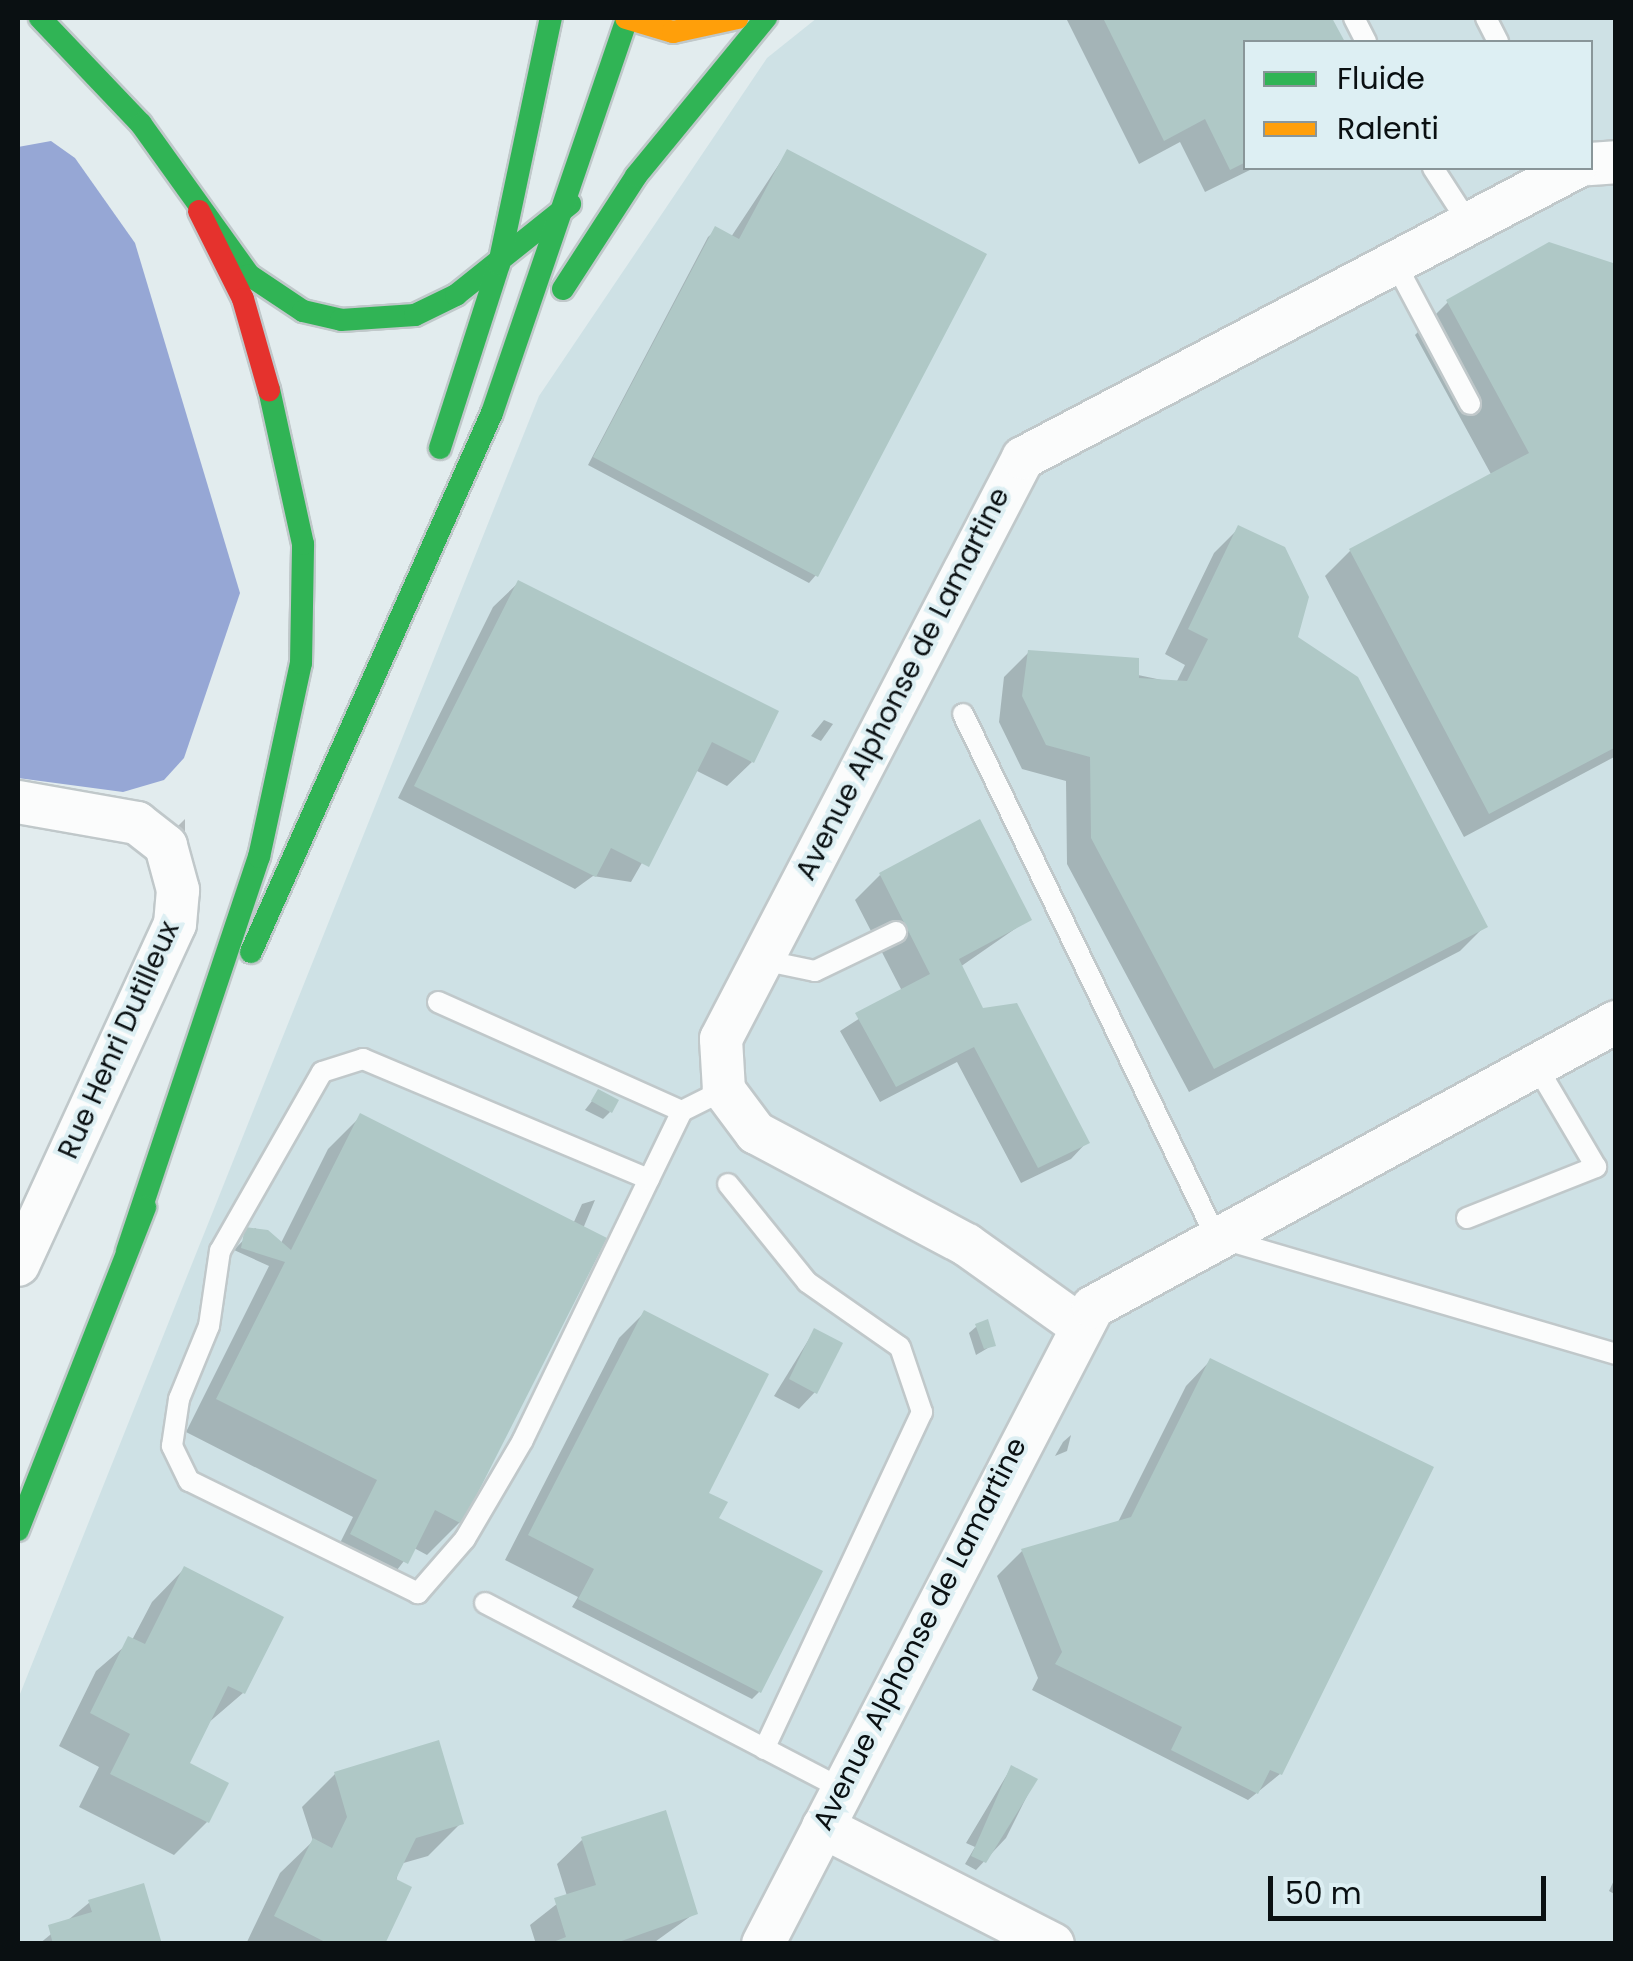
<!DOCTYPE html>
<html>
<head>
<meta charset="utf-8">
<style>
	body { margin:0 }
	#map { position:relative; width:1633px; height:1961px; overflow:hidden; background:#e2ecee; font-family:Poppins,sans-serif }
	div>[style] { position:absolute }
	.built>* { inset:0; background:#cee1e5 }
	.water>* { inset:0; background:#96a7d5 }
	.shadow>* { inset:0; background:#0003 }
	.building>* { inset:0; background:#afc8c6 }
	.roads { filter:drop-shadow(2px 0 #c0c8ca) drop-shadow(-2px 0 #c0c8ca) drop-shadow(0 2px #c0c8ca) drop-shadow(0 -2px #c0c8ca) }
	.lane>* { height:20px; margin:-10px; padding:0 10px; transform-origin:10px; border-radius:10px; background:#fbfcfc }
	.street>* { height:42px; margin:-21px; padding:0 21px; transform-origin:21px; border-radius:21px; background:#fbfcfc }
	.fast>* { height:22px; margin:-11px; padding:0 11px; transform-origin:11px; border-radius:11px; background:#30b455 }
	.slow>* { height:22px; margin:-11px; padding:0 11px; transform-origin:11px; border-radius:11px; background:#ff9f0a }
	.jam>* { height:22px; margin:-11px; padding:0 11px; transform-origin:11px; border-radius:11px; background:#e5322d }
	span { translate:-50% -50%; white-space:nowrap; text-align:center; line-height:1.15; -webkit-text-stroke:8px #ddeff3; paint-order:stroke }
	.street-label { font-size:28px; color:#0a1012 }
	.frame { position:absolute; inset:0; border:20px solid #0a1012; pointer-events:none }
	.legend { position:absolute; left:1243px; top:40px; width:350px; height:130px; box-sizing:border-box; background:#ddeff3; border:2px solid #899699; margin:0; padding:12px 18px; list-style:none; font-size:30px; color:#0a1012 }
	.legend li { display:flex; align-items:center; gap:20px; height:50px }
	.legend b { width:50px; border:2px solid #899699 }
	.scale { position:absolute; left:1268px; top:1876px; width:278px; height:45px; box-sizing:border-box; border:5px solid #0a1012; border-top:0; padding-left:12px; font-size:30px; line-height:35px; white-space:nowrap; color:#0a1012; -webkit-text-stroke:8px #ddeff3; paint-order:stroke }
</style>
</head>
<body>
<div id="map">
	<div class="built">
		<i style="clip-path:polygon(evenodd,817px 18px,1615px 18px,1615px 1943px,18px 1943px,18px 1699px,539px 396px,767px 58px,817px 18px,1246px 42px,1590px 42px,1590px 168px,1246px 168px,1246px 42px)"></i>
	</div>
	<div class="water">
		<i style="clip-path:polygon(51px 141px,75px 158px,135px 243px,240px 593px,184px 758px,164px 780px,123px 792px,18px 778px,18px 147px)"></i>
	</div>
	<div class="shadow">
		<i style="clip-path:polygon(1066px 18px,1329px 18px,1342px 42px,1246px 42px,1246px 168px,1254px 168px,1205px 192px,1180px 142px,1139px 164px)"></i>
		<i style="clip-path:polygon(787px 152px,816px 575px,809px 583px,588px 465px,708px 237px,716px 230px,731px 237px)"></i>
		<i style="clip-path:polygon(1616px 267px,1616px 756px,1464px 837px,1325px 576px,1350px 551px,1492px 476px,1415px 335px,1448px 302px)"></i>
		<i style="clip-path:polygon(1239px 528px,1295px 638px,1485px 926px,1460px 951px,1189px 1092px,1067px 864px,1066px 781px,1022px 769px,999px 722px,1004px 677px,1029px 652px,1176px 683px,1185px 665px,1165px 654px,1214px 553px)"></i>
		<i style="clip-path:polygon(518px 583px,752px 762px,727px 786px,695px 770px,631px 882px,593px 876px,575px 889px,398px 798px,493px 607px)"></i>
		<i style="clip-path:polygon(824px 720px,833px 724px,821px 741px,811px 736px)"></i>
		<i style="clip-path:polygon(185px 819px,185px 838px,171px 843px,177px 827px)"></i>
		<i style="clip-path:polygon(880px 875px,1029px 919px,960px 967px,982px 1010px,1087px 1142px,1071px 1159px,1021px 1183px,957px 1062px,880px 1102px,840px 1031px,902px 991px,855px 900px)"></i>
		<i style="clip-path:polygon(599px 1092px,610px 1112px,603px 1119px,585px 1110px)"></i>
		<i style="clip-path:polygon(361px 1116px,573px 1224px,582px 1204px,595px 1200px,460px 1522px,427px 1555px,414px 1548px,390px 1579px,336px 1551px,353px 1517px,186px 1432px,269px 1266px,234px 1250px,255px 1228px,280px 1245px,328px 1149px)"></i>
		<i style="clip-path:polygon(644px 1313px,701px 1503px,716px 1518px,759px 1692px,752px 1699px,572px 1607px,578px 1597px,505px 1560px,619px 1338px)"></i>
		<i style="clip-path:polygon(977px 1326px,993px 1345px,976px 1355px,969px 1333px)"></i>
		<i style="clip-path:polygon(814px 1331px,815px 1392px,799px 1409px,774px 1396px)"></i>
		<i style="clip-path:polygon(1210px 1361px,1280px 1774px,1248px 1800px,1032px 1690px,1038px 1678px,997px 1576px,1022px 1551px,1117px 1524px,1186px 1386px)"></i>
		<i style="clip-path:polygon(1071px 1435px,1067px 1451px,1055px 1456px,1063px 1442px)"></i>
		<i style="clip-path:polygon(184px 1569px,243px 1693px,207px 1724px,187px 1764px,207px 1822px,174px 1855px,79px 1807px,99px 1767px,59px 1746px,96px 1671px,132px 1640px,152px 1602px)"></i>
		<i style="clip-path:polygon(1011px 1768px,1035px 1780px,1006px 1838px,976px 1870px,965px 1864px,975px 1847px,966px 1843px)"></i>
		<i style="clip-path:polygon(335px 1774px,461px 1823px,428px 1856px,400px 1864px,382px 1944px,246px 1944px,280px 1873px,313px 1841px,302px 1807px)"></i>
		<i style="clip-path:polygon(582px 1840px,695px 1913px,652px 1944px,536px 1944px,530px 1925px,567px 1896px,557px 1864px)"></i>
		<i style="clip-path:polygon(1616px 1876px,1616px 1895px,1609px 1891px)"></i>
		<i style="clip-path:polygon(90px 1902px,159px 1944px,39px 1944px)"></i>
	</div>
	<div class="building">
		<i style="clip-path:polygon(1103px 18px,1332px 18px,1345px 42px,1246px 42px,1246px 162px,1230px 170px,1205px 119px,1164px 141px)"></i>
		<i style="clip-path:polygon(787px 149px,987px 254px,818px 577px,593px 457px,715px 226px,739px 239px)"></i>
		<i style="clip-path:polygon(1549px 242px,1616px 264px,1616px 747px,1489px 814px,1349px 549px,1529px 453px,1446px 300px)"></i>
		<i style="clip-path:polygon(1238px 525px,1285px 547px,1309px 597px,1298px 637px,1358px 677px,1488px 927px,1214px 1069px,1091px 838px,1090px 757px,1046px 745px,1022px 696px,1028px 650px,1139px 658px,1139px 678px,1187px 681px,1208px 639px,1188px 629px)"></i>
		<i style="clip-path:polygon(518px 580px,779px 711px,754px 763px,712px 742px,649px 867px,611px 848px,596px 877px,414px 786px)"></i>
		<i style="clip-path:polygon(980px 819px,1032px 920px,959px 959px,983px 1008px,1017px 1003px,1090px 1143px,1038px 1168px,974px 1047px,896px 1087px,855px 1013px,930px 974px,879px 873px)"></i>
		<i style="clip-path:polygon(598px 1089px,619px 1100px,612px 1113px,591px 1101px)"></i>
		<i style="clip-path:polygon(360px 1113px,607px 1238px,462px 1524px,435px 1510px,408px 1564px,350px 1534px,377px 1480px,216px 1399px,285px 1262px,241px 1248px,245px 1227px,268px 1230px,291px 1250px)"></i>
		<i style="clip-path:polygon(644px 1310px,769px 1374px,709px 1493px,728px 1502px,719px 1518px,823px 1571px,761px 1693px,578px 1599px,594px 1569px,528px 1535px)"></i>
		<i style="clip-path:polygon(988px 1319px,996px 1346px,984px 1349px,975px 1324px)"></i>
		<i style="clip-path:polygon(814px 1328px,843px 1343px,817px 1394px,789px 1379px)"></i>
		<i style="clip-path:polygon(1210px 1358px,1434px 1467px,1282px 1775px,1270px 1770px,1258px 1794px,1171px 1750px,1182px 1727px,1055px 1664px,1062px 1652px,1021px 1549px,1131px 1517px)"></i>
		<i style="clip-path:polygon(184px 1566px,284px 1617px,245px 1694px,228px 1686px,190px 1763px,229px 1783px,209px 1823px,110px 1774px,130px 1734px,90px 1713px,128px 1636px,145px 1644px)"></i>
		<i style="clip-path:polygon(439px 1740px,464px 1824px,416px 1838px,396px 1879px,412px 1887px,385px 1944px,329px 1944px,274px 1916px,313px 1838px,332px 1848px,347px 1817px,334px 1772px)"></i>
		<i style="clip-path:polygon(1011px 1765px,1038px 1779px,986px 1863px,971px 1856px)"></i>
		<i style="clip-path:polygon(666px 1810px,698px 1914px,613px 1944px,548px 1944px,566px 1937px,554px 1898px,596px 1885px,581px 1837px)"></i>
		<i style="clip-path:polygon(144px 1883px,162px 1944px,53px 1944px,48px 1925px,92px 1912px,88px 1900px)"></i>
	</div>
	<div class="roads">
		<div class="lane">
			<i style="left:1354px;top:18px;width:27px;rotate:63deg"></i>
			<i style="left:1486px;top:18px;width:27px;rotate:63deg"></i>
			<i style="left:1433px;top:168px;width:61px;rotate:57.1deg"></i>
			<i style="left:1393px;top:259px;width:164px;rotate:62deg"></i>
			<i style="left:963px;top:714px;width:581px;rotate:64.18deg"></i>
			<i style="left:1216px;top:1237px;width:417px;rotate:16.3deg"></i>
			<i style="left:762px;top:960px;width:54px;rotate:11.7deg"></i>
			<i style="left:815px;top:971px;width:90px;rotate:-25.7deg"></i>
			<i style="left:438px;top:1002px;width:267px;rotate:24.1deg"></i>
			<i style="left:682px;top:1111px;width:47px;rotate:-26.6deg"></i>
			<i style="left:649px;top:1179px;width:290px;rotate:115.8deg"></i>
			<i style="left:523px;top:1440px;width:115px;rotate:120.4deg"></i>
			<i style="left:465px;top:1539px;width:72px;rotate:131deg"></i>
			<i style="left:418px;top:1593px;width:255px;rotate:-153.9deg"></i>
			<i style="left:189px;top:1481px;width:39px;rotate:-116deg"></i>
			<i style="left:172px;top:1446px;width:48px;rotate:-81.5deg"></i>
			<i style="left:179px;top:1399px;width:79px;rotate:-67.7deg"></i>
			<i style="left:209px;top:1326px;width:76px;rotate:-81.7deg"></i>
			<i style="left:220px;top:1251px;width:206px;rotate:-60.3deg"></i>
			<i style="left:322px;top:1072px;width:43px;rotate:-17.6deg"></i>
			<i style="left:363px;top:1059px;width:310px;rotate:22.8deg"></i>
			<i style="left:649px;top:1179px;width:76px;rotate:-64.1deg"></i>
			<i style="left:728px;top:1184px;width:126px;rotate:51.1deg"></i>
			<i style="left:807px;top:1282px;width:113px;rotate:35deg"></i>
			<i style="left:900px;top:1347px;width:69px;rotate:71.3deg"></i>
			<i style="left:922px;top:1412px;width:372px;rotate:115.1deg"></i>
			<i style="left:1467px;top:1218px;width:139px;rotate:-21.6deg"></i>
			<i style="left:1596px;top:1167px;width:118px;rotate:-120.5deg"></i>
			<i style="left:485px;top:1603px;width:403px;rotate:27.5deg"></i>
		</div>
		<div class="street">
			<i style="left:1590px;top:164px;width:26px;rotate:-4deg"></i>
			<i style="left:18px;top:802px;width:121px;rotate:10deg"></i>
			<i style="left:137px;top:823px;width:37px;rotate:38deg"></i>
			<i style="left:166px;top:846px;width:46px;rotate:74.7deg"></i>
			<i style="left:178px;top:890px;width:34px;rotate:95deg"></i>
			<i style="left:175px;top:924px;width:375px;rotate:114.7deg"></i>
			<i style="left:1079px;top:1325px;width:138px;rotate:-144.5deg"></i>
			<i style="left:967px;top:1245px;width:239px;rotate:-152deg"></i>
			<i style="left:756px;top:1133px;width:54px;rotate:-126.7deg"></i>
			<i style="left:724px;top:1090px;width:51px;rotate:-93.4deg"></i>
			<i style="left:721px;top:1039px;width:655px;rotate:-62.53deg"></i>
			<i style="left:1023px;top:458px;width:624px;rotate:-27.72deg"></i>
			<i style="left:823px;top:1827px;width:258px;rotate:27deg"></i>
			<i style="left:763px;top:1944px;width:717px;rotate:-62.61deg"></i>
			<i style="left:1093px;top:1307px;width:596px;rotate:-28.59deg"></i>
		</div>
		<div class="fast">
			<i style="left:40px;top:18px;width:146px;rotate:46.4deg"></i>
			<i style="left:141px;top:124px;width:186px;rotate:54.4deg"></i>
			<i style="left:249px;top:275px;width:65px;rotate:33.7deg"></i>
			<i style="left:303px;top:311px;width:39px;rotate:13deg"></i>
			<i style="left:341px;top:320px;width:74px;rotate:-3.9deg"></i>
			<i style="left:415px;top:315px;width:46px;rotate:-26deg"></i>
			<i style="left:456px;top:295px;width:146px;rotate:-38.6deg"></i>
			<i style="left:563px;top:289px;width:135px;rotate:-57.1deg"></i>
			<i style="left:636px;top:176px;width:205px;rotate:-50.6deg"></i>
			<i style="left:440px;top:448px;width:193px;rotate:-72.2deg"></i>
			<i style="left:499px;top:264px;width:251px;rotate:-78.1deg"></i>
			<i style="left:251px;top:952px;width:590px;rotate:-65.91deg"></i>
			<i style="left:492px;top:413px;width:417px;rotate:-71.1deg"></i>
			<i style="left:127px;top:1251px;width:416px;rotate:-71.5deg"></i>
			<i style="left:259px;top:857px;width:198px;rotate:-77.8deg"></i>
			<i style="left:301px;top:663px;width:119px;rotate:-89deg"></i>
			<i style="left:303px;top:544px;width:158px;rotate:-102.4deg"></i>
			<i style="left:18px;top:1530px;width:347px;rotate:-68.5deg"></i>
		</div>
		<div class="slow">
			<i style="left:626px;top:18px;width:49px;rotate:16.6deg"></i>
			<i style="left:673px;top:32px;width:66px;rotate:-12.3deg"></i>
		</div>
		<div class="jam">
			<i style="left:199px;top:211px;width:98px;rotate:63.4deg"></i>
			<i style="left:243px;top:299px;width:95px;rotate:74.1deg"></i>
		</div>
	</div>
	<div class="street-label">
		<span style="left:903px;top:684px;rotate:-63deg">Avenue Alphonse de Lamartine</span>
		<span style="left:119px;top:1040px;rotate:-66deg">Rue Henri Dutilleux</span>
		<span style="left:920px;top:1634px;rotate:-63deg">Avenue Alphonse de Lamartine</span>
	</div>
	<div class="frame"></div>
	<ul class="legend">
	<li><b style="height:12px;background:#30b455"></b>Fluide</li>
	<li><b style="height:12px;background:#ff9f0a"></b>Ralenti</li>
	</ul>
	<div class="scale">50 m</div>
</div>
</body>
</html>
